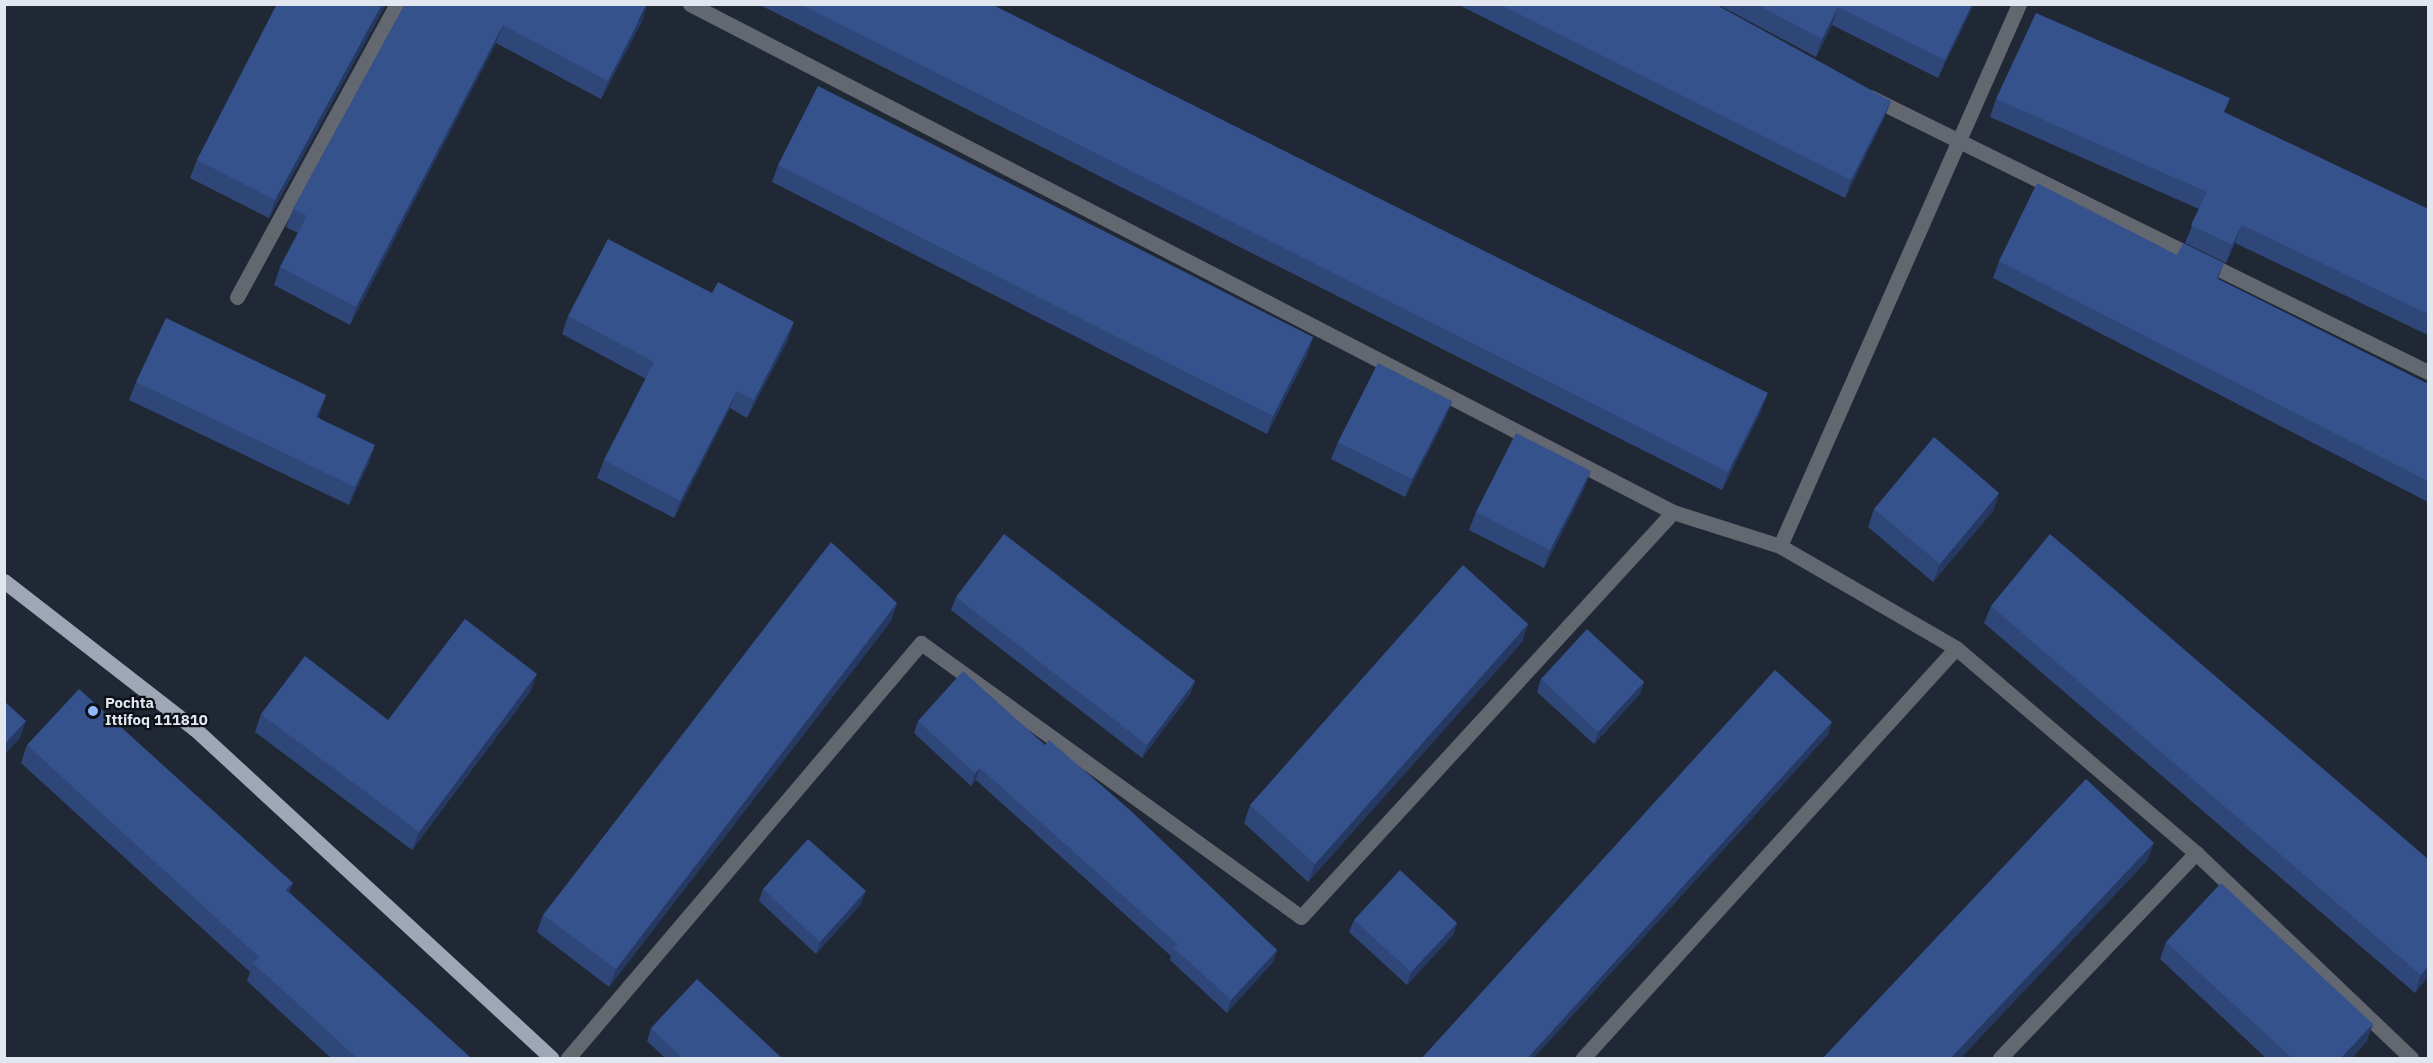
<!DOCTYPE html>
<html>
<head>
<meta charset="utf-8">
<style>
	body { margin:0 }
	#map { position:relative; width:2433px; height:1063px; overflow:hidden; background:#202836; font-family:"IBM Plex Sans",sans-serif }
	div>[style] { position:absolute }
	.minor>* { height:15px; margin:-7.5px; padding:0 7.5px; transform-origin:7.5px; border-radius:7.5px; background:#63676f }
	.major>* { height:15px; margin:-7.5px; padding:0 7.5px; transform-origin:7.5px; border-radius:7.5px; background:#9fa7b6 }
	.wall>* { inset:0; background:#2e4778 }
	.shaded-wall>* { inset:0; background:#263962 }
	.building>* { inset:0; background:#36528c }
	.dots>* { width:16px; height:16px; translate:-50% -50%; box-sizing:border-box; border:3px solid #0d1017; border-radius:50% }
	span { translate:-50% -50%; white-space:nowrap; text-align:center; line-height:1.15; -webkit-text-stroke:4.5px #0d1017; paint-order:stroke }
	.poi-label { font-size:15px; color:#e1e6ef; font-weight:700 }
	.left { translate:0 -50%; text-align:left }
	.frame { position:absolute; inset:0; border:6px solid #e1e6ef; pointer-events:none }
</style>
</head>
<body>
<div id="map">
	<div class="minor">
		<i style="left:690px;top:4px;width:1107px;rotate:27.33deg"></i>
		<i style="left:1673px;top:512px;width:112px;rotate:17.6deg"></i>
		<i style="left:1780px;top:546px;width:203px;rotate:30.1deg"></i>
		<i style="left:1956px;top:648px;width:316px;rotate:40.5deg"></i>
		<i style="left:2196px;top:853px;width:297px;rotate:43.6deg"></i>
		<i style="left:1870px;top:97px;width:622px;rotate:26.24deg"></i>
		<i style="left:237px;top:297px;width:334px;rotate:-61.4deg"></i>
		<i style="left:1780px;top:546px;width:592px;rotate:-66.2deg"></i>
		<i style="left:568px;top:1058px;width:545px;rotate:-49.62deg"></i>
		<i style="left:921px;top:643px;width:468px;rotate:35.8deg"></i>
		<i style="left:1301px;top:917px;width:550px;rotate:-47.43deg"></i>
		<i style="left:1583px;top:1058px;width:554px;rotate:-47.71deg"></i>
		<i style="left:2000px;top:1058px;width:284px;rotate:-46.3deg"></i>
	</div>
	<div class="major">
		<i style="left:4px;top:581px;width:242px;rotate:37.8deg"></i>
		<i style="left:195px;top:729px;width:485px;rotate:42.7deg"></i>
	</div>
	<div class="wall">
		<i style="clip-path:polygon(277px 4px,386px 4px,269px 218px,190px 178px,197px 160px)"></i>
		<i style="clip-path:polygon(405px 4px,642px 21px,601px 99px,496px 43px,350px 325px,274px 285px,280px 267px,298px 233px,286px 227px,293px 209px)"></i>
		<i style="clip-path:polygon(758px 4px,991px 4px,1761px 411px,1722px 490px)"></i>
		<i style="clip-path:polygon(1457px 4px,1696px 4px,1891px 101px,1884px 118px,1845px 198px)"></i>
		<i style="clip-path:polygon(1717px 4px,1974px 4px,1938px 78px,1832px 25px,1816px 57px)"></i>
		<i style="clip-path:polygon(1996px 99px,2225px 113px,2428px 209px,2428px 335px,2235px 243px,2226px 263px,2185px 243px,2199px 209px,1990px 117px)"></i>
		<i style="clip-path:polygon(778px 165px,1313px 337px,1307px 355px,1267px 434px,772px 182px)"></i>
		<i style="clip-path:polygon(2177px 255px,2224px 263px,2218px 279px,2428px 384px,2428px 502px,1993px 278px,1999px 261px)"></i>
		<i style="clip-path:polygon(568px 316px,788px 340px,747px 418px,730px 408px,674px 518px,597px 478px,604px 460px,646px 379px,562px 334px)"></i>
		<i style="clip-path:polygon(136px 382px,326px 395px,318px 417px,369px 462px,349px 505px,129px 400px)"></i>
		<i style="clip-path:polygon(1452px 401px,1445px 419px,1405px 497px,1331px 459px,1338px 442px)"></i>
		<i style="clip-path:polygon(1584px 489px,1544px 568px,1469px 530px,1476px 512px)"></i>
		<i style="clip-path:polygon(1999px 493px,1993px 511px,1933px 582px,1868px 527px,1874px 509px)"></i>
		<i style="clip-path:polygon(956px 597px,1195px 681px,1190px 694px,1142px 758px,951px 610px)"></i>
		<i style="clip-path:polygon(897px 603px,891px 621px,609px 987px,537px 932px,543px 915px)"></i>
		<i style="clip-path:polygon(1991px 606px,2428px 859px,2428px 976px,2415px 993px,1984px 623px)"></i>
		<i style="clip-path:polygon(1528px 624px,1522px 642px,1308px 882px,1244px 823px,1250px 805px)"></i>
		<i style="clip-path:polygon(1541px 679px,1644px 682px,1640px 694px,1594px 744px,1537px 692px)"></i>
		<i style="clip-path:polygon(530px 692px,412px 850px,255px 732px,261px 714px,388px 720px)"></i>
		<i style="clip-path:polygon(918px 721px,1045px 745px,1277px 950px,1273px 962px,1227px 1013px,1170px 960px,1171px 956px,976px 780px,971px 786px,914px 733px)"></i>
		<i style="clip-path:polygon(27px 745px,289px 892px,472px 1059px,332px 1059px,247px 981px,250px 972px,21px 763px)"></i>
		<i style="clip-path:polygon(763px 889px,861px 904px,816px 954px,759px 901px)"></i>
		<i style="clip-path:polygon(1354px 920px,1457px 923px,1453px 935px,1407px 985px,1349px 932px)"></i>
		<i style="clip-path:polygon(2166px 942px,2367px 1041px,2351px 1059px,2267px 1059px,2160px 959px)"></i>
		<i style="clip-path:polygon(651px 1028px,783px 1059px,666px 1059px,647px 1041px)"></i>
	</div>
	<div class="shaded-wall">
		<i style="clip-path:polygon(382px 4px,386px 4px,269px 218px,275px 200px)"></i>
		<i style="clip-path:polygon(648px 4px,642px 21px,601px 99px,608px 81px)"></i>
		<i style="clip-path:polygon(1972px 4px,1974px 4px,1938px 78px,1945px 60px)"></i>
		<i style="clip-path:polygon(1838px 7px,1832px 25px,1816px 57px,1822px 39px)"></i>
		<i style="clip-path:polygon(503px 25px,496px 43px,350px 325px,356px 307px)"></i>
		<i style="clip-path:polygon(1891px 101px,1884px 118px,1845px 198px,1851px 180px)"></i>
		<i style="clip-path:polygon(2242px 225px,2235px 243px,2226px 263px,2232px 245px)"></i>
		<i style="clip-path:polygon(794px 322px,788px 340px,747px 418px,754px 400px)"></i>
		<i style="clip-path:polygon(1313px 337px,1307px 355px,1267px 434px,1273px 416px)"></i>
		<i style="clip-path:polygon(737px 391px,730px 408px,674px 518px,680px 501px)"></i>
		<i style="clip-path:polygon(1768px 393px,1761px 411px,1722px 490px,1728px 472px)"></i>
		<i style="clip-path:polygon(326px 395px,320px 413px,310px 435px,316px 417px)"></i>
		<i style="clip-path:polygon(1452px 401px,1445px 419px,1405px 497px,1412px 479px)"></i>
		<i style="clip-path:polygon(375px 445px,369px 462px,349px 505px,355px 487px)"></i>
		<i style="clip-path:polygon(1591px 471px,1584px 489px,1544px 568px,1550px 550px)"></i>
		<i style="clip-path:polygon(1999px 493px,1993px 511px,1933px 582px,1940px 564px)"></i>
		<i style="clip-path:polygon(897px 603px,891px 621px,609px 987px,616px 969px)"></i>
		<i style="clip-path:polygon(1528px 624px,1522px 642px,1308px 882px,1315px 864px)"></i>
		<i style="clip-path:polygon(537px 674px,530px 692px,412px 850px,419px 832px)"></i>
		<i style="clip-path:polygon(1195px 681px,1190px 694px,1142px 758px,1147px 745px)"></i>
		<i style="clip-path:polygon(1644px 682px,1640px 694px,1594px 744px,1598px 732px)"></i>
		<i style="clip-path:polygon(26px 721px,20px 738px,4px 755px,4px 745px)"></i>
		<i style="clip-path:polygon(1832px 722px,1828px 735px,1533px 1059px,1527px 1059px)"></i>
		<i style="clip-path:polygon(980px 768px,976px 780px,971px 786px,975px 773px)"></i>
		<i style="clip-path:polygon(2154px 843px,2147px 861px,1960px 1059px,1950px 1059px)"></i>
		<i style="clip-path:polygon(293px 883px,286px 901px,286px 890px)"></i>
		<i style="clip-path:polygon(866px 891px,861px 904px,816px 954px,820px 942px)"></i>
		<i style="clip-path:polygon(1457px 923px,1453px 935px,1407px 985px,1411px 972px)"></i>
		<i style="clip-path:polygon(1277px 950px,1273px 962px,1227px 1013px,1231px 1000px)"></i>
		<i style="clip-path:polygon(2428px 966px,2428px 976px,2415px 993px,2421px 975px)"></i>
		<i style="clip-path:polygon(2373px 1024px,2367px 1041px,2351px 1059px,2340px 1059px)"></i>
	</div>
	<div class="building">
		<i style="clip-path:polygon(277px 4px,382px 4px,275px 200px,197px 160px)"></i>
		<i style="clip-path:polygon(405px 4px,647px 4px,608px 81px,503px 25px,356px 307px,280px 267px,307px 216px,293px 209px)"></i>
		<i style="clip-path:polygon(800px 4px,991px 4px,1768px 393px,1728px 472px)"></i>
		<i style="clip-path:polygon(1499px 4px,1696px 4px,1699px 6px,1699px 4px,1715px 4px,1891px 101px,1851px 180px)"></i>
		<i style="clip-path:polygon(1756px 4px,1972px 4px,1945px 60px,1838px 7px,1822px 39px)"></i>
		<i style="clip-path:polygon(2036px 13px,2230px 98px,2224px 112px,2428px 209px,2428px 314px,2242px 225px,2232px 245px,2191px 225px,2207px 192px,1996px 99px)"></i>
		<i style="clip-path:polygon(818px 86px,1313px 337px,1273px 416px,778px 165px)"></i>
		<i style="clip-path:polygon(2037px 183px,2177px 255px,2183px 243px,2224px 263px,2216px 278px,2428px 384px,2428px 481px,1999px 261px)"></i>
		<i style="clip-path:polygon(608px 239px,712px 293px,718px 282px,794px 322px,754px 400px,737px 391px,680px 501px,604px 460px,654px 362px,568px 316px)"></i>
		<i style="clip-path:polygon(166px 318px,326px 395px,316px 417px,375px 445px,355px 487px,136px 382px)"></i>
		<i style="clip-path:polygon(1378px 363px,1452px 401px,1412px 479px,1338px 442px)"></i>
		<i style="clip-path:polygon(1516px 433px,1591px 471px,1550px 550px,1476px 512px)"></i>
		<i style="clip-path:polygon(1934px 437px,1999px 493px,1940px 564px,1874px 509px)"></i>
		<i style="clip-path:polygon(1004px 534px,1195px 681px,1147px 745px,956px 597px)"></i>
		<i style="clip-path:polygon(2050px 534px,2428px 859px,2428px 966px,2421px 975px,1991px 606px)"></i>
		<i style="clip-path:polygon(831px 542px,897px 603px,616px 969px,543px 915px)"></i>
		<i style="clip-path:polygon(1463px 565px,1528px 624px,1315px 864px,1250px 805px)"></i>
		<i style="clip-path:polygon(465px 619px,537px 674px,419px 832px,261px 714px,305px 656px,388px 720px)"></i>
		<i style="clip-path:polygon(1587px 629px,1644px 682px,1598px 732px,1541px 679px)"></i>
		<i style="clip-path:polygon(1775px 670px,1832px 722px,1527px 1059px,1421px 1059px)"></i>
		<i style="clip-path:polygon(963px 671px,1045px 745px,1049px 740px,1131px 811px,1277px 950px,1231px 1000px,1174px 948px,1177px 944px,980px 768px,975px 773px,918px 721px)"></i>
		<i style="clip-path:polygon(79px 689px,293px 883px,286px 890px,472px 1059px,358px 1059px,253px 963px,259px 957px,27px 745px)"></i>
		<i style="clip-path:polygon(4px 701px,26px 721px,4px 745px)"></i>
		<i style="clip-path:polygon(2086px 779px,2154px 843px,1950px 1059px,1822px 1059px)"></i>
		<i style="clip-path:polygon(808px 839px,866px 891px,820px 942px,763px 889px)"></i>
		<i style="clip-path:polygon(1400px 870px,1457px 923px,1411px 972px,1354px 920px)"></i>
		<i style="clip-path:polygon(2221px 883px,2373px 1024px,2340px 1059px,2293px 1059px,2166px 942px)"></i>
		<i style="clip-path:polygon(697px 979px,783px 1059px,683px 1059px,651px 1028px)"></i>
	</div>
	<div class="dots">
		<i style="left:93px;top:711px;background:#93b7fd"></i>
	</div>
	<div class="poi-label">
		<span class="left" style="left:105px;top:711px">Pochta<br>Ittifoq 111810</span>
	</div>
	<div class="frame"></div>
</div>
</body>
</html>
